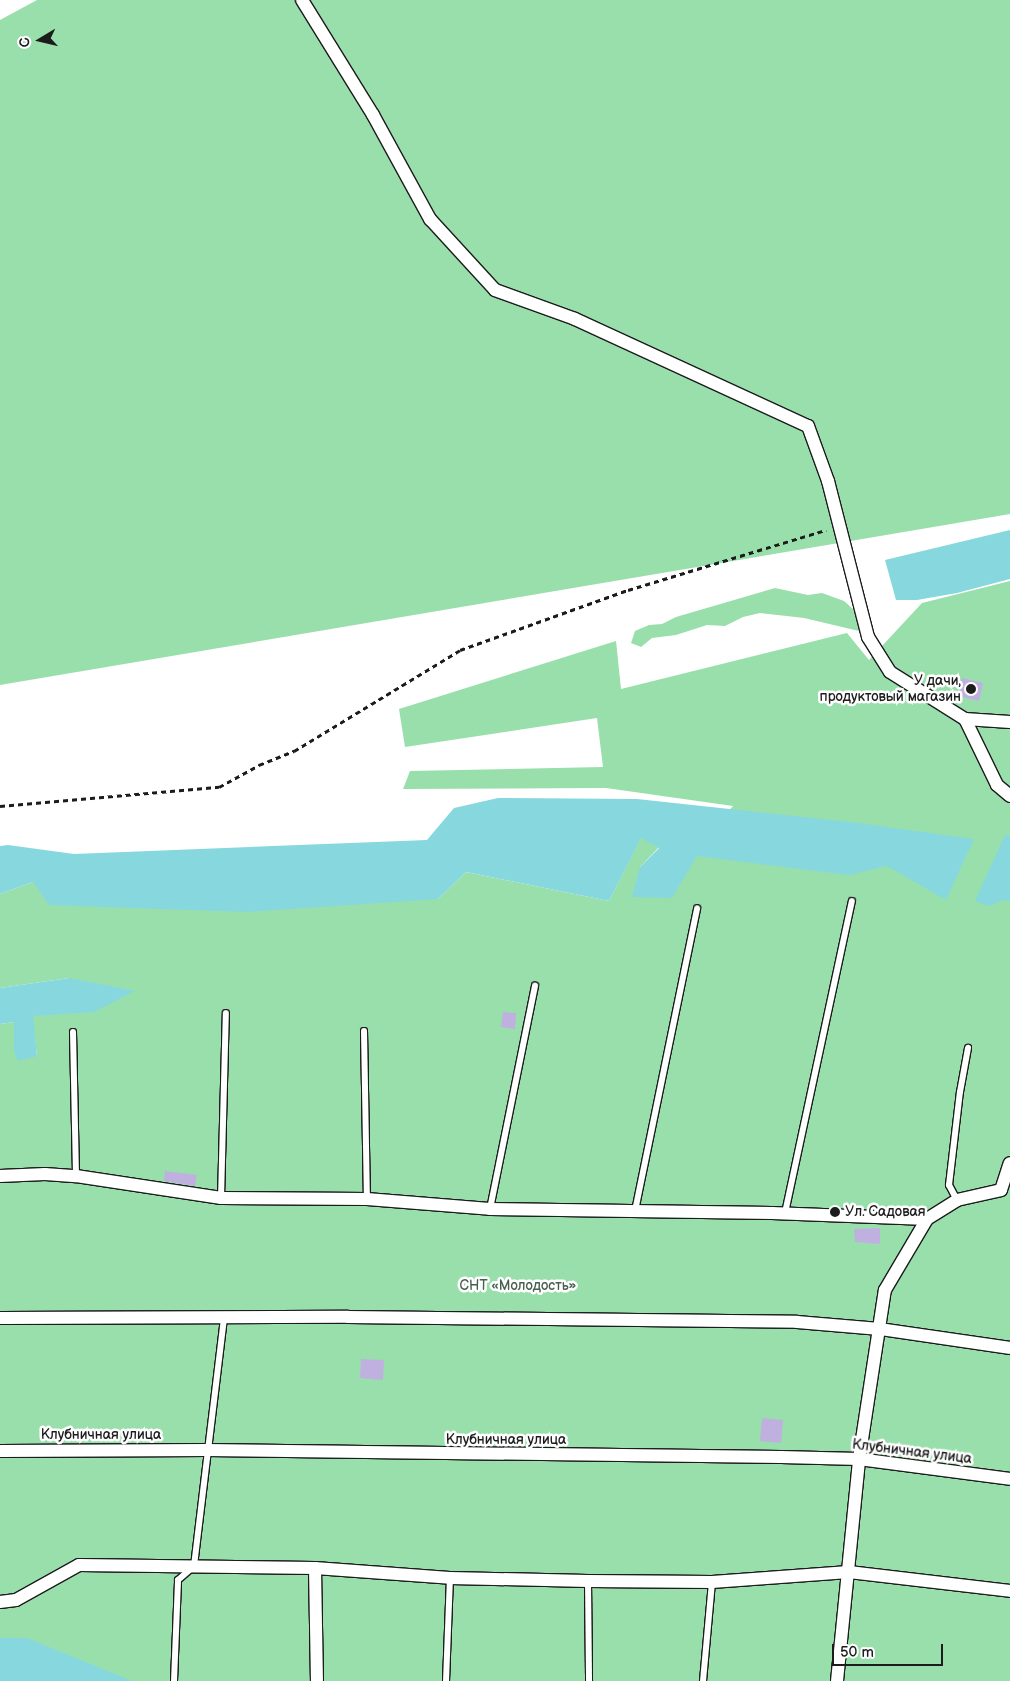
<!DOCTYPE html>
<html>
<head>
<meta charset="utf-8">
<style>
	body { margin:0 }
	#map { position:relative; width:1010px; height:1681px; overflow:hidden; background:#fff; font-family:"Balsamiq Sans",sans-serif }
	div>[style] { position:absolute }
	.green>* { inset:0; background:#98dfac }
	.water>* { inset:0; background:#86d8de }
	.building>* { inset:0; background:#c0b0e0 }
	.path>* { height:2.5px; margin-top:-1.25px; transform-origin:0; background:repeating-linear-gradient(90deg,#1c1c1c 0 5px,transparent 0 9px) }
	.roads { filter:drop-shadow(1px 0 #1c1c1c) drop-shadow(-1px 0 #1c1c1c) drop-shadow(0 1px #1c1c1c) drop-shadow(0 -1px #1c1c1c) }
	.service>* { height:6px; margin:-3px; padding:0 3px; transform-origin:3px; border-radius:3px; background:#fff }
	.minor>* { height:12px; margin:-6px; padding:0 6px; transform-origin:6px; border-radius:6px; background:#fff }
	.dots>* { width:14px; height:14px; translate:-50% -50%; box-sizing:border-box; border:2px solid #fff; border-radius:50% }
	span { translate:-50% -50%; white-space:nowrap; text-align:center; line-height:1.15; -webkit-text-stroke:5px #fff; paint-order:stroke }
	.poi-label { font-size:14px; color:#1c1c1c }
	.right { translate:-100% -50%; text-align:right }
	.left { translate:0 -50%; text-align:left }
	.park-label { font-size:14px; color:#47604e }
	.street-label { font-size:14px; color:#1c1c1c }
	.north { position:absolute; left:15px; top:15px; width:50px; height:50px; -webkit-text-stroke:4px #fff; paint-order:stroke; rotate:261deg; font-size:14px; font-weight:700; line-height:20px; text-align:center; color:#1c1c1c }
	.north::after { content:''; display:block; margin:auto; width:18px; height:22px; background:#1c1c1c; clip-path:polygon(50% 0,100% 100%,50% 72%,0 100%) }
	.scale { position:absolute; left:832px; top:1644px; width:111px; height:22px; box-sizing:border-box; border:2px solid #1c1c1c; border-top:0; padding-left:6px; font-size:15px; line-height:18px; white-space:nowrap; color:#1c1c1c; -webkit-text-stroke:4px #fff; paint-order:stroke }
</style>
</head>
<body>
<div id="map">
	<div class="green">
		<i style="clip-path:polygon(37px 0,1010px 0,1010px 514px,0 685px,0 20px)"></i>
		<i style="clip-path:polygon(1010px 581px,1010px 1681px,0 1681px,0 1024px,14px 1022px,14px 1050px,37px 1056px,32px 1016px,69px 978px,0 988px,0 894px,33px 882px,438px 899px,466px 872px,609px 901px,641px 837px,659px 847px,640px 867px,697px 856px,712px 830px,733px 806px,606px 788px,403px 789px,410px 771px,603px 767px,597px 718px,405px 747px,399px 709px,616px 641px,621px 689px,847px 633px,869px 660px,922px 603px)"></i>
		<i style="clip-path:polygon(775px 588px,808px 595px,822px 593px,844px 601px,853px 609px,858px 621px,859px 631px,804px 618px,760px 613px,743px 617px,725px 626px,707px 625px,676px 635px,652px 638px,641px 647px,631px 643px,635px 631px,649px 625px,662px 624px,676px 617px)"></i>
	</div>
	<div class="water">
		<i style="clip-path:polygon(1010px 530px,1010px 579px,957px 593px,917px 600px,896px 600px,885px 560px)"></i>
		<i style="clip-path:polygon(498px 798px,637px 799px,850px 822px,974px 839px,946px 900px,887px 866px,849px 875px,697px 856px,672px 898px,632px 897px,640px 867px,659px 848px,641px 838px,609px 901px,466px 872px,438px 899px,246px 912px,49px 905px,33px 882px,0 894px,0 846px,8px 845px,74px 854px,427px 840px,454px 808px)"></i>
		<i style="clip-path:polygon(1005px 835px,1010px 836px,1010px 901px,1003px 900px,989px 906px,975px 901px)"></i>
		<i style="clip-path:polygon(69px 978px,135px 991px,94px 1012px,33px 1016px,37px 1056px,18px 1061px,14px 1050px,14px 1022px,0 1024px,0 988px)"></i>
		<i style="clip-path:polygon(0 1638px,27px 1638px,132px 1681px,0 1681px)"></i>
	</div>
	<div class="building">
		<i style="clip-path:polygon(962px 678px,983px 683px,979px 701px,958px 696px)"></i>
		<i style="clip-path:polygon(503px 1012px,516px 1013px,515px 1029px,501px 1027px)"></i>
		<i style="clip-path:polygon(165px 1171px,197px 1175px,195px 1186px,164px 1181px)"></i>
		<i style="clip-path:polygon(880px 1228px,880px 1244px,855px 1242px,854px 1229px)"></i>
		<i style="clip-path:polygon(361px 1359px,384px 1360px,383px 1380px,360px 1378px)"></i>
		<i style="clip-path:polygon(762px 1418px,783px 1420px,781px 1443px,760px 1441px)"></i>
	</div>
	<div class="path">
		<i style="left:0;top:806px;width:220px;rotate:-5deg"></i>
		<i style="left:219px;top:787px;width:46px;rotate:-28.8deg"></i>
		<i style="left:259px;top:765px;width:38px;rotate:-22deg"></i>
		<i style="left:294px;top:751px;width:194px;rotate:-31.3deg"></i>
		<i style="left:460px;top:650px;width:178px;rotate:-19.7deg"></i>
		<i style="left:628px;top:590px;width:207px;rotate:-16.9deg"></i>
	</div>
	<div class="roads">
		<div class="service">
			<i style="left:364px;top:1031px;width:168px;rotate:89deg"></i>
			<i style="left:73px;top:1032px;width:144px;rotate:88.8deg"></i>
			<i style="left:221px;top:1198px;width:185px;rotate:-88.5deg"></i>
			<i style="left:957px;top:1200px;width:17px;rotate:-118deg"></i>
			<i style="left:949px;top:1185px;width:94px;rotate:-83.3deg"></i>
			<i style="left:960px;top:1092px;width:45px;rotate:-79.7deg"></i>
			<i style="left:490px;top:1209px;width:228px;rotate:-78.6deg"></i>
			<i style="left:635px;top:1211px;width:309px;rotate:-78.4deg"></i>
			<i style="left:785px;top:1213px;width:319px;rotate:-77.9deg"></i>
			<i style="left:588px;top:1581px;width:100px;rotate:89.4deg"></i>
			<i style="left:174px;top:1681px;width:101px;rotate:-87.7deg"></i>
			<i style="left:178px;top:1580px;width:21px;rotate:-41deg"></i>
			<i style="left:194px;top:1566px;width:250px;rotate:-83.1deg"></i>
			<i style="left:446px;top:1681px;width:103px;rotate:-87.8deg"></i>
			<i style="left:703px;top:1681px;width:99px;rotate:-84.8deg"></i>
		</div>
		<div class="minor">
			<i style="left:302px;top:0;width:135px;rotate:58.3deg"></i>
			<i style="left:373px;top:115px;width:119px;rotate:61.3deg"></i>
			<i style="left:430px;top:219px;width:96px;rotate:47.5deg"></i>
			<i style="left:495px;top:290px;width:85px;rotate:19.9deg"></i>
			<i style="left:575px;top:319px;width:256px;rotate:24.7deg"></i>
			<i style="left:808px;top:426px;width:59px;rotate:70deg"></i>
			<i style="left:828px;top:481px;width:161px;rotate:75.6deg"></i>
			<i style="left:868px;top:637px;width:41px;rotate:57.8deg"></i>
			<i style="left:890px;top:672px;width:89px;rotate:32.1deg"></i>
			<i style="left:965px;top:719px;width:45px;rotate:3.8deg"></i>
			<i style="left:965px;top:719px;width:73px;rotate:64.1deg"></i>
			<i style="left:997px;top:785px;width:17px;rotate:40deg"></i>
			<i style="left:0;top:1176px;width:45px;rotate:-2.5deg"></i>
			<i style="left:45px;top:1174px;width:31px;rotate:4deg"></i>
			<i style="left:76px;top:1176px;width:147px;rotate:8.6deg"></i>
			<i style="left:221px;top:1198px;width:146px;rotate:0.4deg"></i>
			<i style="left:367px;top:1199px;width:123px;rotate:4.6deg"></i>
			<i style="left:490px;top:1209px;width:282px;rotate:0.8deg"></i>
			<i style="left:772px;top:1213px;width:155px;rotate:2.2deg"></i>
			<i style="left:1001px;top:1190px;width:28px;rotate:-72deg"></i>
			<i style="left:0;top:1318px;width:348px;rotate:-0.2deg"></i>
			<i style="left:348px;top:1317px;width:449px;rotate:0.6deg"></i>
			<i style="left:797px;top:1322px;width:83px;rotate:4.8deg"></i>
			<i style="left:880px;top:1329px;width:131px;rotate:8.3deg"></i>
			<i style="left:0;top:1451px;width:207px;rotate:-0.3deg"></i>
			<i style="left:207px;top:1450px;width:574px;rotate:0.7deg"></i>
			<i style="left:781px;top:1457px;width:78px;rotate:1.5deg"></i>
			<i style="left:859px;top:1459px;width:152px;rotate:7.5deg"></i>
			<i style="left:315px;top:1568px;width:113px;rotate:89deg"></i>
			<i style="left:0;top:1602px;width:16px;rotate:-7deg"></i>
			<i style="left:16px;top:1600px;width:72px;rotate:-29.1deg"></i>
			<i style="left:79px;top:1565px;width:236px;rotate:0.7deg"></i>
			<i style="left:315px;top:1568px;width:135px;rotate:4.2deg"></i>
			<i style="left:450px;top:1578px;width:138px;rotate:1.2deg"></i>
			<i style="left:588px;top:1581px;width:124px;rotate:0.5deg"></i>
			<i style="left:712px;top:1582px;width:137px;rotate:-4.2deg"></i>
			<i style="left:849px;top:1572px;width:162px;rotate:6.7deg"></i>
			<i style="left:837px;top:1681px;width:223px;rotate:-84.3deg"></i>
			<i style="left:859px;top:1459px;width:171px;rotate:-81.3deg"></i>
			<i style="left:885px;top:1290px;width:82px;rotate:-59.4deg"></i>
			<i style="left:927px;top:1219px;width:36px;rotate:-32deg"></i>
			<i style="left:957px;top:1200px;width:45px;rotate:-12.8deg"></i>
		</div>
	</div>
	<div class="dots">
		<i style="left:971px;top:689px;background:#1c1c1c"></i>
		<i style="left:835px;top:1212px;background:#1c1c1c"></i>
	</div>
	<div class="poi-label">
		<span class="right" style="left:961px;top:689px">У дачи,<br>продуктовый магазин</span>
		<span class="left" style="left:845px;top:1212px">Ул. Садовая</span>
	</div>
	<div class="park-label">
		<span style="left:518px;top:1286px">СНТ «Молодость»</span>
	</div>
	<div class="street-label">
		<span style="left:101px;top:1435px">Клубничная улица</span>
		<span style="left:506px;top:1440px">Клубничная улица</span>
		<span style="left:912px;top:1452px;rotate:7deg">Клубничная улица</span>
	</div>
	<div class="north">С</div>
	<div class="scale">50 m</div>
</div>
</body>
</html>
